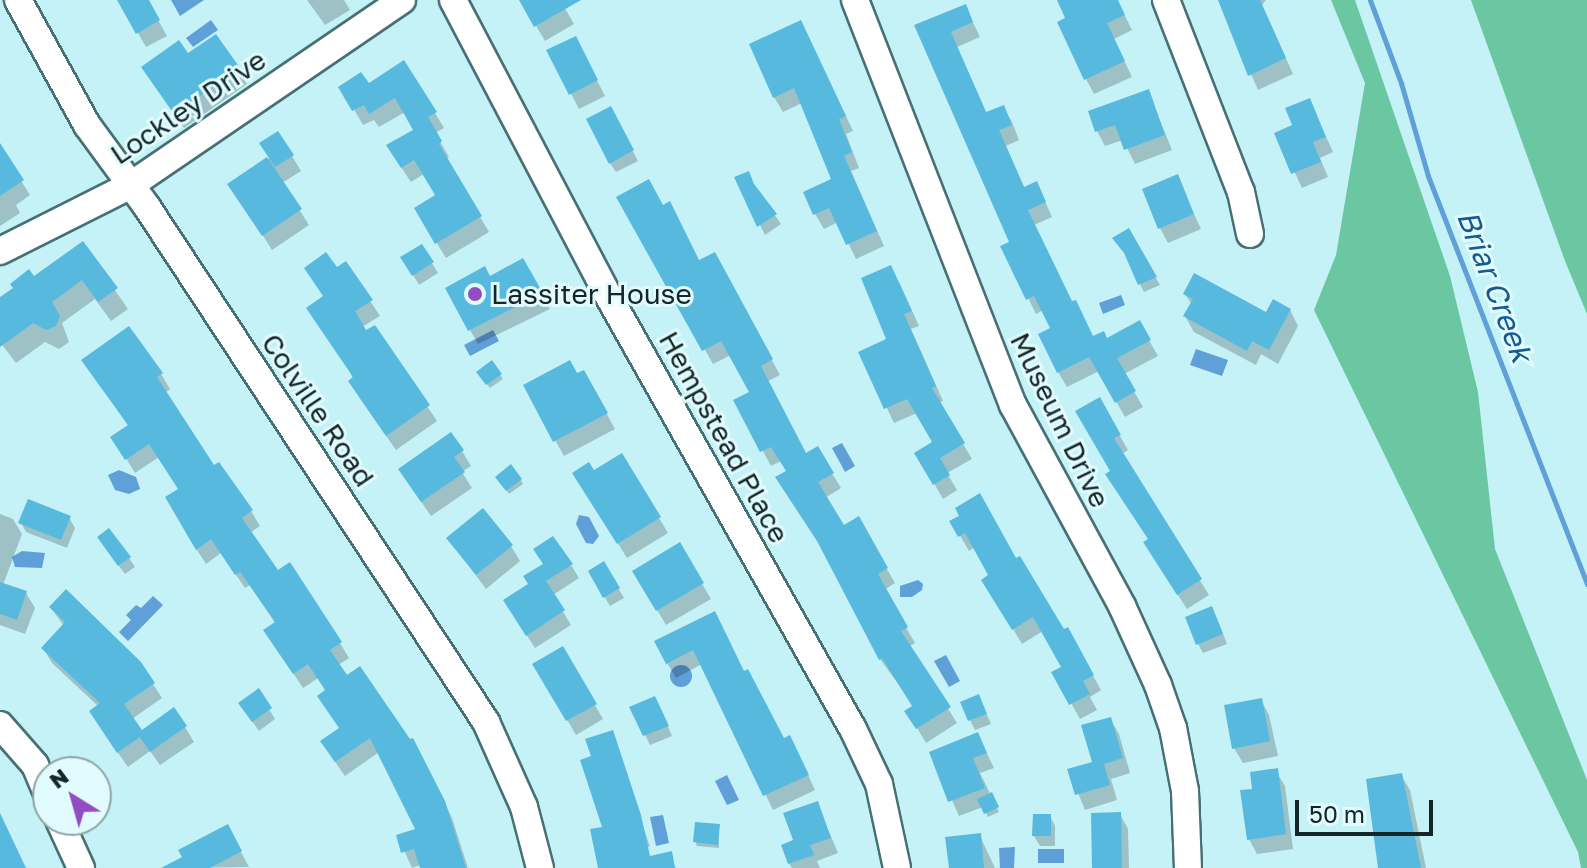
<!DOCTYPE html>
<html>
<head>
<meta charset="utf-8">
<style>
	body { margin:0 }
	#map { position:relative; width:1587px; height:868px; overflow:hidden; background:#c5f2f7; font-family:"Golos Text",sans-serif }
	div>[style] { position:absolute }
	.forest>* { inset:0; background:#6bc7a1 }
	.water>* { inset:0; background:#60a0d8 }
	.round { border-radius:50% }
	.shadow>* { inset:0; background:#0003 }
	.stream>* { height:5px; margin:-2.5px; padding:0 2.5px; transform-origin:2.5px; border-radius:2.5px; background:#60a0d8 }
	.building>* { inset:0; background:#58b9df }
	.roads { filter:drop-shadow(2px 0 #477075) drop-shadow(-2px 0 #477075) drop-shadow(0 2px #477075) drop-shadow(0 -2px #477075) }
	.minor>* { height:26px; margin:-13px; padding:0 13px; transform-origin:13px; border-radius:13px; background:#fff }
	.dots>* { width:22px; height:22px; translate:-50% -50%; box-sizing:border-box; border:4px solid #e1fbfe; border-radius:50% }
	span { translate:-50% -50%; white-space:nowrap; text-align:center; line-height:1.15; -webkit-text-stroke:6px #e1fbfe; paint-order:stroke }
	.street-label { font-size:28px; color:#142628 }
	.poi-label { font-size:28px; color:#142628 }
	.left { translate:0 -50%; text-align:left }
	.water-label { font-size:30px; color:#155b90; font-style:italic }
	.north { position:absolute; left:32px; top:756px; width:80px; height:80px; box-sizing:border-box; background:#e1fbfe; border:2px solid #8fa6a8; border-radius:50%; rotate:323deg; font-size:22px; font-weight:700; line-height:32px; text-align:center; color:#142628 }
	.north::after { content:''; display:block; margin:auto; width:28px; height:36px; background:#914ec2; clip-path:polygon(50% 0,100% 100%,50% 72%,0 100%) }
	.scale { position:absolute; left:1295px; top:800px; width:138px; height:36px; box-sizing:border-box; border:4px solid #142628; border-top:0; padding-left:10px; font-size:24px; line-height:28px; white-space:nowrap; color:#142628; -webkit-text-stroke:6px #e1fbfe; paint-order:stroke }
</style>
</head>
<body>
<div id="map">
	<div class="forest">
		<i style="clip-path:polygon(1331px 0,1355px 0,1450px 276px,1478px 392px,1495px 549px,1587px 780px,1587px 868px,1581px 868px,1578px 852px,1314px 310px,1336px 255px,1365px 83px)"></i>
		<i style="clip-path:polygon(1471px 0,1587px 0,1587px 314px,1565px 261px)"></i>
	</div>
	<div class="water">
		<i style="clip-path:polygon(171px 0,204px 0,180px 16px)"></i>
		<i style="clip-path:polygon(211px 20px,218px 30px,193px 47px,186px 38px)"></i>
		<i style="clip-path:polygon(1121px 295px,1125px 305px,1103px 314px,1099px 303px)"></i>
		<i style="clip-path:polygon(493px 330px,499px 341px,470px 356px,464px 345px)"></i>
		<i style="clip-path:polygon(1196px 349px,1228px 360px,1222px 376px,1190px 365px)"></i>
		<i style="clip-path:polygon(842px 443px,855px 466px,845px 472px,832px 448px)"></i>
		<i style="clip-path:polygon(119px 470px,136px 477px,140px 489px,129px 494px,115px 490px,108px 475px)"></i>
		<i style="clip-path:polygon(579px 515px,589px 517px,599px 536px,593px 544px,586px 543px,576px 524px)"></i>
		<i style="clip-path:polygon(22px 551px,45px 553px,42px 568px,15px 567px,12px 557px)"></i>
		<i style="clip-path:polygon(918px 580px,923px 584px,922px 590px,912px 597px,900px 597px,900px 586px)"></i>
		<i style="clip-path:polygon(153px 596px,163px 605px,128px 641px,119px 632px,131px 620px,126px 615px,136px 605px,141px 608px)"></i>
		<i style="clip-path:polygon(946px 655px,960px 681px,949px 687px,934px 661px)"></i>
		<i class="round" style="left:670px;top:665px;width:22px;height:22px"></i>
		<i style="clip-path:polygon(727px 775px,739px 800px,727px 805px,715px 781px)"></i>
		<i style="clip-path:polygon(663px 815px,669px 843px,656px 846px,650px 817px)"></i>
		<i style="clip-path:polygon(1015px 847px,1014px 868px,1000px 868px,999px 848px)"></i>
		<i style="clip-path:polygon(1038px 849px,1064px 849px,1064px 863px,1038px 863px)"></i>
	</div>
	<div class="shadow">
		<i style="clip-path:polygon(119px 0,147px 0,167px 36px,146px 47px)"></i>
		<i style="clip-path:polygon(307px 0,344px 0,350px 10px,325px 25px)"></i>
		<i style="clip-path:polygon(521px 0,560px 0,574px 24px,545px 41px)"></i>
		<i style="clip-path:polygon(1059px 0,1117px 0,1132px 30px,1114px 39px,1132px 77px,1094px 94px,1086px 79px)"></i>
		<i style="clip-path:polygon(1219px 0,1266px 0,1262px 5px,1293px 74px,1258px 90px)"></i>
		<i style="clip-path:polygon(965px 6px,980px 37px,957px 47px,987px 114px,1003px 107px,1012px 122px,1019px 140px,1006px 146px,1025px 189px,1044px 199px,1052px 217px,1034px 225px,1072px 304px,1093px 338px,1107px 340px,1139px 323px,1158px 356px,1124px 374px,1143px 407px,1125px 417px,1099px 371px,1067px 387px,1058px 372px,1052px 329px,1043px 310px,1036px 314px,1003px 247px,1011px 242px,917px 26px)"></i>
		<i style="clip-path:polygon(215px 36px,247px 84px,184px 128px,152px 82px)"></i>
		<i style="clip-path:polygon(809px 38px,853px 131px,846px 134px,859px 168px,851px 171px,884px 246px,856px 259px,838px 222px,824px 229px,815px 214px,834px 180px,802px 103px,783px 112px,774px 97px)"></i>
		<i style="clip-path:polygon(549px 51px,583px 53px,605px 96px,579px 109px)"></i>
		<i style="clip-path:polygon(368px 85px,435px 113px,444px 128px,435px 133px,449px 157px,446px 159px,489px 232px,446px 258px,416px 209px,438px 196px,424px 174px,411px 182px,397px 161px,416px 130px,405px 112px,379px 127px,374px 120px,363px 125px,341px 87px)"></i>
		<i style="clip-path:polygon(1148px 91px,1172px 150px,1135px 164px,1123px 140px,1105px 146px,1097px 131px)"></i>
		<i style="clip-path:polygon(1309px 100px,1333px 152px,1320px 158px,1328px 177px,1302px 188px,1277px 134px,1295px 126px)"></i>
		<i style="clip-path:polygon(616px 118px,638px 161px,616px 172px,610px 163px)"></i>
		<i style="clip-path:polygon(0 147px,30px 195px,16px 205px,20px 213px,0 226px)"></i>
		<i style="clip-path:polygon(292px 156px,301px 171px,282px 183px,309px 225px,272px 250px,230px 184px,270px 158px)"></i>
		<i style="clip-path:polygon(1177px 177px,1201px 229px,1168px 243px,1160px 228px)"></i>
		<i style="clip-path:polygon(737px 178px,753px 184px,781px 224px,765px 235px)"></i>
		<i style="clip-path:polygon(619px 198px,700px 262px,714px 254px,780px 375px,768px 381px,806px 455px,817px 449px,841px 488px,825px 498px,843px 528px,858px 519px,895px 583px,884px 590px,915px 643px,909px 647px,957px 723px,926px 743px,907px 711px,915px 707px,880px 659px,788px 472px,781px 461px,771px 466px,736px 401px,752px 392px,731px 355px,713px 364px)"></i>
		<i style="clip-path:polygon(1128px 231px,1160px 285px,1144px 292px,1140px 284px)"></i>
		<i style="clip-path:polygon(83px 244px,128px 309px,111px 321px,95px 299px,62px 323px,69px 342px,59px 349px,45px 342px,16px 363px,0 342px,0 300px)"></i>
		<i style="clip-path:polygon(422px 247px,438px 273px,419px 285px,403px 258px)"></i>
		<i style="clip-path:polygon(523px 261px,550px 309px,478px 344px,447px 289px,490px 279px)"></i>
		<i style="clip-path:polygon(346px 264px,380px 316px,362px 327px,365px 332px,374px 328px,437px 421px,396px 450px,359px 397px,324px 297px,336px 270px)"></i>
		<i style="clip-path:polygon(899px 282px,919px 326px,911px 329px,943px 401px,939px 403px,972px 459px,947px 473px,957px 490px,943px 499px,917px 454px,934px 443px,917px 413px,894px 423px,861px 353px,888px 340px)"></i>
		<i style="clip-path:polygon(1185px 294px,1267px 315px,1290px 310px,1298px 326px,1278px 364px,1261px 354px,1256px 365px,1194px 332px,1185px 316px,1192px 305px)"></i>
		<i style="clip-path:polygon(128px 329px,161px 374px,170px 389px,165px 393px,214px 468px,251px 511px,260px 526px,250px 533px,277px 573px,340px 643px,349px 658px,338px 665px,421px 755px,452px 818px,468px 868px,422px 868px,421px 865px,412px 868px,398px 837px,418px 830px,379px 752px,345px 776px,331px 756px,340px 730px,327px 692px,318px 678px,303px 688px,275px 646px,276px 624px,250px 585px,245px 588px,221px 553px,206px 564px,186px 533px,180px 490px,159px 457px,135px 473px,113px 437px,129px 427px,93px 375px)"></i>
		<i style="clip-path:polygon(584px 372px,615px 429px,564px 456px,525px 386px)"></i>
		<i style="clip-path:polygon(500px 375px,503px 379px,490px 388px,481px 376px)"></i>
		<i style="clip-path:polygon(1099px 400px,1128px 450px,1122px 454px,1209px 595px,1187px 609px,1154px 558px,1150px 540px,1112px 472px)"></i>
		<i style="clip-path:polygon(462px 451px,471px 466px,462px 472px,472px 488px,431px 516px,409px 484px)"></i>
		<i style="clip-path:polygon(521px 480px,523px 484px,509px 494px,500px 481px)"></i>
		<i style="clip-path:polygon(584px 488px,659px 518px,668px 533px,627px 558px)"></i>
		<i style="clip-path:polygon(0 514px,13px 519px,22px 534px,3px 585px,26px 593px,35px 608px,25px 634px,0 625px)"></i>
		<i style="clip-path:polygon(69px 518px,75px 528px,67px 548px,26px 532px,21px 523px)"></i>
		<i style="clip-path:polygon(952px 522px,1016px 561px,1064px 632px,1067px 630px,1101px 690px,1090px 697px,1097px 710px,1080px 719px,1054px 673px,1063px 668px,1043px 631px,1022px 644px,984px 580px,991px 576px,975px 547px,969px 551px)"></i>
		<i style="clip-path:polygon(449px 539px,511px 546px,520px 561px,486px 589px)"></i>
		<i style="clip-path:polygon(679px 545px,711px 599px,666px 625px,634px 571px)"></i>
		<i style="clip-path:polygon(105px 548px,129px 558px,135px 567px,125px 574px)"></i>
		<i style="clip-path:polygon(604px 564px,624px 598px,610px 606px,590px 572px)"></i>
		<i style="clip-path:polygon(545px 565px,571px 565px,579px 578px,553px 595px,571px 625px,535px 648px,513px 614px)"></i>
		<i style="clip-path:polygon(51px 608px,153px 684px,162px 698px,132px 719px,142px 732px,185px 727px,194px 742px,160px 765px,150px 751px,128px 767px,100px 727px,99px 707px,52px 663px,43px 648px,64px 626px)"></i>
		<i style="clip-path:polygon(714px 614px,744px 673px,784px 740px,798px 753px,815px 790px,773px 810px,702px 664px,676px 678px,667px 663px)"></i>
		<i style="clip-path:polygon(1217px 618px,1227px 644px,1203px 653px,1198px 644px)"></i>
		<i style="clip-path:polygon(562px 649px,603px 719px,576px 735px,535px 665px)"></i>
		<i style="clip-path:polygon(258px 691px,275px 719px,259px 731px,246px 713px)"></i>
		<i style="clip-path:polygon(1261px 700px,1269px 715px,1278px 756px,1243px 763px,1234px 748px)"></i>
		<i style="clip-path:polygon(983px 706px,991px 724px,975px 730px,970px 720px)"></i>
		<i style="clip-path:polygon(632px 708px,660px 708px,672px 736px,650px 745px)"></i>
		<i style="clip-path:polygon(1110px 719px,1119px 734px,1130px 773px,1111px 779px,1117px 800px,1085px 810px,1069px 771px,1094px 763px)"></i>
		<i style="clip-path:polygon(612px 733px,650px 847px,625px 844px,650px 858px,672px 861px,676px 868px,600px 868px,605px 828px,594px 758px)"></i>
		<i style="clip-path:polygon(978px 735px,994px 768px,980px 773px,999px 812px,988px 817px,983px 807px,959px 816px,931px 753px)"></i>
		<i style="clip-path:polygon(1276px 771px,1285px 786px,1293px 849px,1257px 854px,1249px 839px,1255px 791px)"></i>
		<i style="clip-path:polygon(1401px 775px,1410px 790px,1426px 868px,1380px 868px)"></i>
		<i style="clip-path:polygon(817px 803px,838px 853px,817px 861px,820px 868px,792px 868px,789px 863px,796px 842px)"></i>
		<i style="clip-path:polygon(1120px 814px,1128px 829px,1129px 868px,1094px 868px)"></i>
		<i style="clip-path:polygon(1050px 816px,1055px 826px,1055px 846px,1040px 846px,1034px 836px)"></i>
		<i style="clip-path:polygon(227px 826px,249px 867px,165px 868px,185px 858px)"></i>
		<i style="clip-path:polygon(719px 826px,719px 848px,697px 846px,695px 841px)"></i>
		<i style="clip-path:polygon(980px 836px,995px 868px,951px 868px)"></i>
	</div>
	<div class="stream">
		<i style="left:1370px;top:0;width:89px;rotate:69.5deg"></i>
		<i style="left:1401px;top:83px;width:97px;rotate:73.8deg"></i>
		<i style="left:1428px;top:176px;width:438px;rotate:68.7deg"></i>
	</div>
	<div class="building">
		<i style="clip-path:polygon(117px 0,149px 0,160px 20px,136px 34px)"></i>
		<i style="clip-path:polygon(519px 0,581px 0,534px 27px)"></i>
		<i style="clip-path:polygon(1057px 0,1118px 0,1125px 15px,1107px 23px,1125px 61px,1084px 80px,1057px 22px,1065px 18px)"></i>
		<i style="clip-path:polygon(1218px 0,1260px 0,1286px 58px,1248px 76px)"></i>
		<i style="clip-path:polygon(966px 4px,973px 22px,951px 32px,986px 112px,1004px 105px,1012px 125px,999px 130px,1024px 187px,1037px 181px,1046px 202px,1028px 210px,1072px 301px,1076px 300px,1093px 336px,1104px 331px,1107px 338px,1140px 320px,1151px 340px,1117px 358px,1136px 391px,1115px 403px,1089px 357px,1057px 373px,1038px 334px,1050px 328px,1034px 296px,1026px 300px,1000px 246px,1009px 242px,914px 25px)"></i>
		<i style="clip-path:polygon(801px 20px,846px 116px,839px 119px,852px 152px,844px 156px,877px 231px,846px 245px,829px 208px,813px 215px,803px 192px,831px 179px,794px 88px,773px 98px,749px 44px)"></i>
		<i style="clip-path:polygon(216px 34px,240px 68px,174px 114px,141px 67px,179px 40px,188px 53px)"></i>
		<i style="clip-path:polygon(576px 36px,598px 80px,569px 95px,546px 50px)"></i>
		<i style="clip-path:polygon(404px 60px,437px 112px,428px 117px,442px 141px,439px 144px,482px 216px,435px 244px,414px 208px,435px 195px,414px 160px,401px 168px,386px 145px,413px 130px,395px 98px,369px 114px,364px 105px,352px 111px,338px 87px,361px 72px,369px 83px)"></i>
		<i style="clip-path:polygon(1149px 89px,1165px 135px,1124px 150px,1115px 125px,1095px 132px,1088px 111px)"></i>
		<i style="clip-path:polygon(1310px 98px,1326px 137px,1313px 142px,1321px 162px,1291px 174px,1274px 133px,1292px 125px,1285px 108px)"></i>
		<i style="clip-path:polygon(611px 106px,634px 150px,609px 164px,586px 119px)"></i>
		<i style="clip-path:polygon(278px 131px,294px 155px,275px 167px,259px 143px)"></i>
		<i style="clip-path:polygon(0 143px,24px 180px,0 196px)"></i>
		<i style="clip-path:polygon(267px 157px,302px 209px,262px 236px,227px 184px)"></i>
		<i style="clip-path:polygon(749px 171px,754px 184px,777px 214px,757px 227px,734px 177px)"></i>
		<i style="clip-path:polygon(1178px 174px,1194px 214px,1158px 229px,1142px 189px)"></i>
		<i style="clip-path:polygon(649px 179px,663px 205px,670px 201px,699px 260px,715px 252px,773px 359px,761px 366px,806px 453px,818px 446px,834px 473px,818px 482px,844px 525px,859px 516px,888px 568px,878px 574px,908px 627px,901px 631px,951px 707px,916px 729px,904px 711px,912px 706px,882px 658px,879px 660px,817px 541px,775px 477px,786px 471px,771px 447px,760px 452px,733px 400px,749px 392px,721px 341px,702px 351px,616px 197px)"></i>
		<i style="clip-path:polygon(1129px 228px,1157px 277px,1138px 285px,1124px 253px,1112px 238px)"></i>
		<i style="clip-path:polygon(83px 241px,118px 288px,98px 302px,82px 280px,52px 302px,60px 316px,56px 326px,46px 330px,33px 323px,0 347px,0 297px,13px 288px,10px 284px,29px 269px,34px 276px)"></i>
		<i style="clip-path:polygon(422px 244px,434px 262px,412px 276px,400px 257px)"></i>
		<i style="clip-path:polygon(326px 252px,337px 267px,346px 261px,373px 300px,355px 311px,366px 330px,375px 325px,430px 405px,386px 436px,348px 381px,353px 377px,306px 308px,323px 296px,304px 268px)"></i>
		<i style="clip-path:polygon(523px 258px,543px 293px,468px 331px,445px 288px,485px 266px,490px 276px)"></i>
		<i style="clip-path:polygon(891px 265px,912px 311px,904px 314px,936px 386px,932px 388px,965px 443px,940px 458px,950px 475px,933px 485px,914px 453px,932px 442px,907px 399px,884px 409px,858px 352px,886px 339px,861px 278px)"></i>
		<i style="clip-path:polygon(1194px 273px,1266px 312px,1273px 299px,1291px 309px,1269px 350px,1252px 341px,1247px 351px,1183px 316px,1193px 299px,1183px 294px)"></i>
		<i style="clip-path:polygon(129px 326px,163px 373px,157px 377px,214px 465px,219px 462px,253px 510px,242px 518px,278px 570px,290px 562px,342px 642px,330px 650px,347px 675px,360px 666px,410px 739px,413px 738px,445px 801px,466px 868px,420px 868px,414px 849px,401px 853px,396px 835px,415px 829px,370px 738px,335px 762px,320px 741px,339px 728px,317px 696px,325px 690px,308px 664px,293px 674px,263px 630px,275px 622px,240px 572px,235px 575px,211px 539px,196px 550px,165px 497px,178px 489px,149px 444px,125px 460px,110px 437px,128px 425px,81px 360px)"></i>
		<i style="clip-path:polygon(492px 360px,502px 374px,486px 385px,476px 372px)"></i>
		<i style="clip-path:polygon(570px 360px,577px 373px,584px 370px,608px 413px,553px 442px,523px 385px)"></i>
		<i style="clip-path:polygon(1100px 397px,1121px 435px,1114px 438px,1202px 579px,1177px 595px,1143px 542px,1148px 539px,1105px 474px,1110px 471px,1075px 411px)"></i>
		<i style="clip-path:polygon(451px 432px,464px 450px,454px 457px,465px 472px,421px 502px,398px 469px)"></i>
		<i style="clip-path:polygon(622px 453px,661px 517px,617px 544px,572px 473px,589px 462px,594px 470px)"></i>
		<i style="clip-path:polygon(511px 464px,522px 479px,506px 491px,495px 477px)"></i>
		<i style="clip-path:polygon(980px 493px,1016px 558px,1020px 556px,1064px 629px,1068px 627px,1094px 675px,1083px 681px,1090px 694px,1069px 705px,1051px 672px,1061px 667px,1033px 617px,1012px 630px,981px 580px,988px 575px,965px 533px,958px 537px,949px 521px,959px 516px,955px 508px)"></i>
		<i style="clip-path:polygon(28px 499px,71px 516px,61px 540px,18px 523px)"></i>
		<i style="clip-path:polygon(483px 508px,513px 545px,476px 575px,446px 538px)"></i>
		<i style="clip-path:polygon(109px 528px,131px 557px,118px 566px,97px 537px)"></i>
		<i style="clip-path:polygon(553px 536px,573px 564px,546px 581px,565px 610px,526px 636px,503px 600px,528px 584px,523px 576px,543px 564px,533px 549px)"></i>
		<i style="clip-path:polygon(680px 542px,704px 583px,656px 611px,632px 571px)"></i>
		<i style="clip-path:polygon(604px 561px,620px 588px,603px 598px,588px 571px)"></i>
		<i style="clip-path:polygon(0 582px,27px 591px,17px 620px,0 614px)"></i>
		<i style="clip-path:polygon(66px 589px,141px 662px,155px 683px,124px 704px,142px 730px,174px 707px,187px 726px,150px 752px,140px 737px,117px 753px,89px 711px,100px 703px,41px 648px,65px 622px,49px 607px)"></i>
		<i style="clip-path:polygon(1212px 606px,1223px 634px,1196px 645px,1185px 617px)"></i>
		<i style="clip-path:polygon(715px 611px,744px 671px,748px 669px,784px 738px,790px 735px,809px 775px,763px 796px,693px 650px,666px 664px,654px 641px)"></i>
		<i style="clip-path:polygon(563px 646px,597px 704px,566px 721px,532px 664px)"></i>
		<i style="clip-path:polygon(259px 688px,272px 708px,252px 722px,238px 703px)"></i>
		<i style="clip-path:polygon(979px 694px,987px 714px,968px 721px,960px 702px)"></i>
		<i style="clip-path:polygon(655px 696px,669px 726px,643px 736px,629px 707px)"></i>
		<i style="clip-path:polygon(1262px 698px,1270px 741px,1232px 749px,1224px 705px)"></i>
		<i style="clip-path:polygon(1111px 717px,1123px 758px,1104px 764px,1110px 785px,1075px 795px,1067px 769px,1092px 762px,1081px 725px)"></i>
		<i style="clip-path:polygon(613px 730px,641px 815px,650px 856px,672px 851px,675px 868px,598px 868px,590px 829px,602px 827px,580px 760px,591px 756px,585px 739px)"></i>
		<i style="clip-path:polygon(978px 732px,987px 753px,973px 758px,985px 788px,948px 802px,929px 752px)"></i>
		<i style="clip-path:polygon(1278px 768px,1286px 834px,1247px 840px,1240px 790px,1252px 789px,1250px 772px)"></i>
		<i style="clip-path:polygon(1402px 773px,1421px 868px,1378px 868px,1366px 779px)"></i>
		<i style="clip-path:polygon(992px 792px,999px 807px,984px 814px,977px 799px)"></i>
		<i style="clip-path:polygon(818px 801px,831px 838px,810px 845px,814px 855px,788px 864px,781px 845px,793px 840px,783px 813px)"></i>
		<i style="clip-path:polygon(1121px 812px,1122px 868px,1092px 868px,1091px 813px)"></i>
		<i style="clip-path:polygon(0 813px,26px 868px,0 868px)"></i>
		<i style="clip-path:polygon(1033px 814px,1051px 814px,1051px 836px,1032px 836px)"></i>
		<i style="clip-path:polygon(695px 822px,720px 824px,718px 845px,693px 842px)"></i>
		<i style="clip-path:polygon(228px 824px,242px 851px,210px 868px,161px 868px,182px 857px,178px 850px)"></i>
		<i style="clip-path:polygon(981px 833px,984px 868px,949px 868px,945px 837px)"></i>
	</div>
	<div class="roads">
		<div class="minor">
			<i style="left:18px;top:0;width:143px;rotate:61.1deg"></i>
			<i style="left:87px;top:125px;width:102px;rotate:53.8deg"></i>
			<i style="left:147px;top:207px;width:617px;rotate:56.64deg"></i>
			<i style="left:486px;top:722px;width:93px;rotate:65.9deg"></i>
			<i style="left:524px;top:807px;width:63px;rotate:75.3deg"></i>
			<i style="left:453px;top:0;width:327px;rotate:62.3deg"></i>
			<i style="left:605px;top:290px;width:504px;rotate:60.54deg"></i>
			<i style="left:853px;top:729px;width:61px;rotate:64.7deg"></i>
			<i style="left:879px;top:784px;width:86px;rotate:77.9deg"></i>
			<i style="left:855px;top:0;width:435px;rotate:68.7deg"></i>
			<i style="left:1013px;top:405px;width:229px;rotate:61.5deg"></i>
			<i style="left:1122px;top:606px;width:87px;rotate:65.5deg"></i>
			<i style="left:1158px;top:685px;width:46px;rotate:70.8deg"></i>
			<i style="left:1173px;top:728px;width:64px;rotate:79.2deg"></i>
			<i style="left:1185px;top:791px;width:77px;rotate:87.8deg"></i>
			<i style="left:1166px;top:0;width:206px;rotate:68.7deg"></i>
			<i style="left:1241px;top:192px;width:43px;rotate:77.9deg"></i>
			<i style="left:0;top:251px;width:147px;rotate:-26.7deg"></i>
			<i style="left:131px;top:185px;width:328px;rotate:-34.3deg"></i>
			<i style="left:0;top:725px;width:53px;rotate:48.8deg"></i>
			<i style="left:35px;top:765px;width:33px;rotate:67deg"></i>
			<i style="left:59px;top:820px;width:53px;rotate:65.4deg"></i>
		</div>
	</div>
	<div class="dots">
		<i style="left:475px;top:294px;background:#914ec2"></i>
	</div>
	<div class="street-label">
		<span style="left:188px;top:107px;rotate:-34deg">Lockley Drive</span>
		<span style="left:318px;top:410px;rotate:56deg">Colville Road</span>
		<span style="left:1060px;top:420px;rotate:64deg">Museum Drive</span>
		<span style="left:724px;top:437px;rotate:61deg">Hempstead Place</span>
	</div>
	<div class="poi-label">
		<span class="left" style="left:491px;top:294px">Lassiter House</span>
	</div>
	<div class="water-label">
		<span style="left:1495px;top:286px;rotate:69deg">Briar Creek</span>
	</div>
	<div class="north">N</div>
	<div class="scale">50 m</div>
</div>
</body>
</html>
